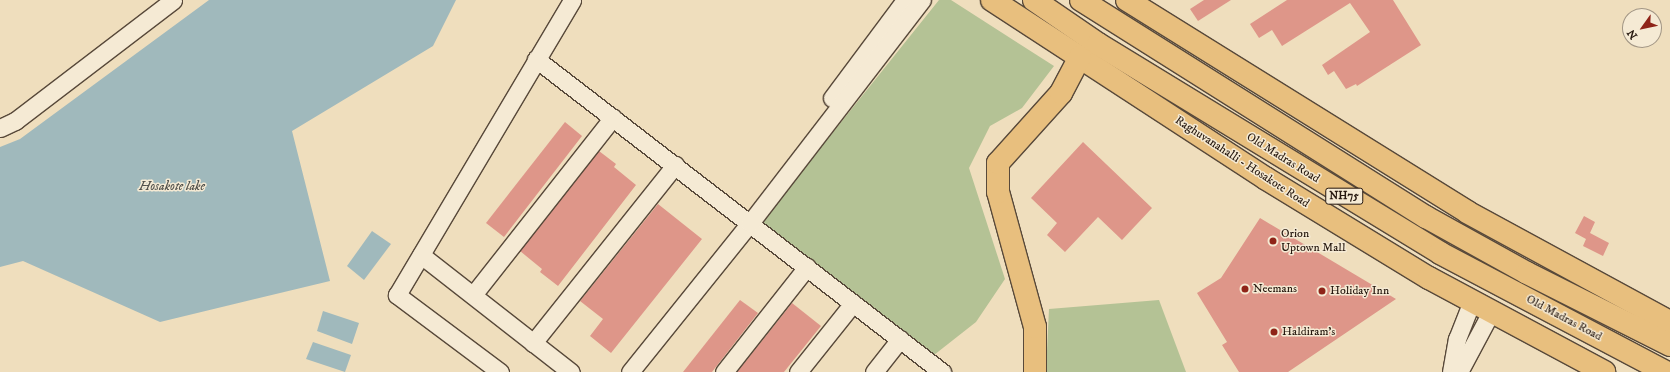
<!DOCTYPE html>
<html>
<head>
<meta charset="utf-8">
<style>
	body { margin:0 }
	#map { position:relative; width:1670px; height:372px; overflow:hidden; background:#efdebd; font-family:"IM FELL DW Pica",serif }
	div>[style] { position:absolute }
	.green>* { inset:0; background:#b4c295 }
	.water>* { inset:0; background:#a0b9bc }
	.building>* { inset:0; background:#de9689 }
	.roads { filter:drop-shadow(1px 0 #58493a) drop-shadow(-1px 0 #58493a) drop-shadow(0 1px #58493a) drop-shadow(0 -1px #58493a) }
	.minor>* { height:17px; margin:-8.5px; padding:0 8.5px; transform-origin:8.5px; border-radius:8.5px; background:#f5ead4 }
	.major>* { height:22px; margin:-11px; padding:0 11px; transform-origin:11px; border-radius:11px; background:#e8bf7e }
	.highway>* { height:22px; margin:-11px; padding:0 11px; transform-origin:11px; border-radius:11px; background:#e8bf7e }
	.dots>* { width:11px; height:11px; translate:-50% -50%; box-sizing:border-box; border:2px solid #f5ead4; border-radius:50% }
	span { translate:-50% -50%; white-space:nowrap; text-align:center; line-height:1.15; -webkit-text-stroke:3px #f5ead4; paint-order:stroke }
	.shield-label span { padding:1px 3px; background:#f5ead4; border:1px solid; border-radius:3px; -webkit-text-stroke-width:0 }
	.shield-label { font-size:11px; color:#25170e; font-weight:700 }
	.street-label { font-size:12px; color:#25170e }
	.poi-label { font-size:12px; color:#25170e }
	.left { translate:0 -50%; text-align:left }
	.water-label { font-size:13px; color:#50504b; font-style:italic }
	.north { position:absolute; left:1622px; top:8px; width:40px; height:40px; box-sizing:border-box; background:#f5ead4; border:1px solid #a29685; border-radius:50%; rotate:237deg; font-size:11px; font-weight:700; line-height:16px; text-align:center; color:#25170e }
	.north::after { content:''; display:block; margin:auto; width:14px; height:18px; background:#8f2418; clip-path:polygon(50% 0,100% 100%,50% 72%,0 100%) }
</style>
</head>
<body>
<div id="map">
	<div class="green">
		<i style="clip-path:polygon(939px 0,951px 0,1054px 66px,1022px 108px,990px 126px,969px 168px,1005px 279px,976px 322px,934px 355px,761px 222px)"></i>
		<i style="clip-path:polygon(1159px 300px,1186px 372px,1046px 372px,1049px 309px)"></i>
	</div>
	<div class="water">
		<i style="clip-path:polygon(209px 0,456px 0,433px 46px,292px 131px,330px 281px,160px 322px,23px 261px,0 267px,0 147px,20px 139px)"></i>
		<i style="clip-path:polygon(372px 231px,391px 244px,364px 280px,347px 266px)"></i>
		<i style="clip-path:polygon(323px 311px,359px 323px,352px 344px,317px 331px)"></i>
		<i style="clip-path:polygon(313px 342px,351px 355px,345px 372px,306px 359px)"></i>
	</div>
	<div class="building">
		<i style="clip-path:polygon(1204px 0,1231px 0,1198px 21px,1190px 9px)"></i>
		<i style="clip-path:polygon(1287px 0,1393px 0,1421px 45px,1357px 86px,1356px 84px,1346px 89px,1334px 71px,1328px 75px,1322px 65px,1370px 32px,1350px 3px,1282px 46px,1272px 30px,1259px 38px,1250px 24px)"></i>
		<i style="clip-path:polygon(565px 122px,582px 136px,504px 237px,486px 223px)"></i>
		<i style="clip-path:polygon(1083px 142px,1152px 208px,1122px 240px,1098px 217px,1065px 252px,1047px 235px,1057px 223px,1031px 198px)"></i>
		<i style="clip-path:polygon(599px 151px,616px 164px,614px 167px,636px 185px,558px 286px,540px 272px,542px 269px,520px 251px)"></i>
		<i style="clip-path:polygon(658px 204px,702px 239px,611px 353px,590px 336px,603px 319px,580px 301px)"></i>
		<i style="clip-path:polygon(1584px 216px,1595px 222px,1590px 233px,1609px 243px,1603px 256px,1583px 246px,1586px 239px,1575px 233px)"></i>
		<i style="clip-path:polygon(1260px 218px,1396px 299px,1288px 372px,1239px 372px,1222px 345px,1227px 342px,1197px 293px,1221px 278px)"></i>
		<i style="clip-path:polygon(740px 300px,758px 313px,712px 372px,683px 372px)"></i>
		<i style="clip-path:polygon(792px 303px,821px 326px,784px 372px,737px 372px)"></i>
	</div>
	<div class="roads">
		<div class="minor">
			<i style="left:536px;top:59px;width:513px;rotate:37.63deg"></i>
			<i style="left:832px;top:98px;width:122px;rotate:-53.3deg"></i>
			<i style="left:0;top:128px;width:17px;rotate:-25deg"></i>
			<i style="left:15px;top:121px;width:199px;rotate:-37.4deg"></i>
			<i style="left:421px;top:255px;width:190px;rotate:38deg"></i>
			<i style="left:473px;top:295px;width:226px;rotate:-51.8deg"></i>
			<i style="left:533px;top:343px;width:228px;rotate:-51.4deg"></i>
			<i style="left:500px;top:372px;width:129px;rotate:-143.2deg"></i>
			<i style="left:397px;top:295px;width:343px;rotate:-59.3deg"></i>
			<i style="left:630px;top:372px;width:191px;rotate:-51.2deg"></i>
			<i style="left:750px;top:223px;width:282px;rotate:-52.4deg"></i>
			<i style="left:724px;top:372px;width:134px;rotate:-51.7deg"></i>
			<i style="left:798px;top:372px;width:88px;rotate:-51.4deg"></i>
			<i style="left:874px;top:372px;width:42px;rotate:-51.8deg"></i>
			<i style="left:1451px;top:372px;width:34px;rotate:-80deg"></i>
			<i style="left:1457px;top:339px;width:41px;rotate:-68.5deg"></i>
			<i style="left:1459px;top:372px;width:68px;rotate:-61.9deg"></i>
		</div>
		<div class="major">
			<i style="left:992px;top:0;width:326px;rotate:33.1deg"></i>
			<i style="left:1265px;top:178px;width:192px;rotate:31.4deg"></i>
			<i style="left:1429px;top:278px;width:199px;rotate:28.2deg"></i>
			<i style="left:1127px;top:0;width:401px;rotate:31.9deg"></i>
			<i style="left:1467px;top:212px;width:231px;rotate:28.5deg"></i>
			<i style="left:1035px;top:372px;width:45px;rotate:-90deg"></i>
			<i style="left:1035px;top:327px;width:140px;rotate:-105.3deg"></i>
			<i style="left:998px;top:192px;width:29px;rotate:-90deg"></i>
			<i style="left:998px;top:163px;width:94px;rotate:-48deg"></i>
			<i style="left:1061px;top:93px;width:41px;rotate:-62.2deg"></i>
		</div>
		<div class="highway">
			<i style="left:1034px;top:0;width:78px;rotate:34.5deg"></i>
			<i style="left:1098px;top:44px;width:401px;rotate:31.4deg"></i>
			<i style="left:1440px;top:253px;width:255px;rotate:27.8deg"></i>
			<i style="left:1081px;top:0;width:408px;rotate:32.2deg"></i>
			<i style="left:1426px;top:217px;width:115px;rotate:29deg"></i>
			<i style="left:1527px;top:273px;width:160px;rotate:26.7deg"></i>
		</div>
	</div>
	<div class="dots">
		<i style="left:1273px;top:241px;background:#8f2418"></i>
		<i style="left:1245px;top:289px;background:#8f2418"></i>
		<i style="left:1322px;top:291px;background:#8f2418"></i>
		<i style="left:1274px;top:332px;background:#8f2418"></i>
	</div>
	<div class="shield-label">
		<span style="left:1344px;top:196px">NH75</span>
	</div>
	<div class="street-label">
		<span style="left:1283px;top:158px;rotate:32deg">Old Madras Road</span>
		<span style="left:1242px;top:162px;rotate:33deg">Raghuvanahalli - Hosakote Road</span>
		<span style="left:1564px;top:318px;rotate:28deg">Old Madras Road</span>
	</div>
	<div class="poi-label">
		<span class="left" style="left:1281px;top:241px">Orion<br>Uptown Mall</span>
		<span class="left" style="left:1253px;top:289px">Neemans</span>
		<span class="left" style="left:1330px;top:291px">Holiday Inn</span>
		<span class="left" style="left:1282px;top:332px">Haldiram's</span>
	</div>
	<div class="water-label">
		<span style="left:172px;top:186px">Hosakote lake</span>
	</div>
	<div class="north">N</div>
</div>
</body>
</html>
